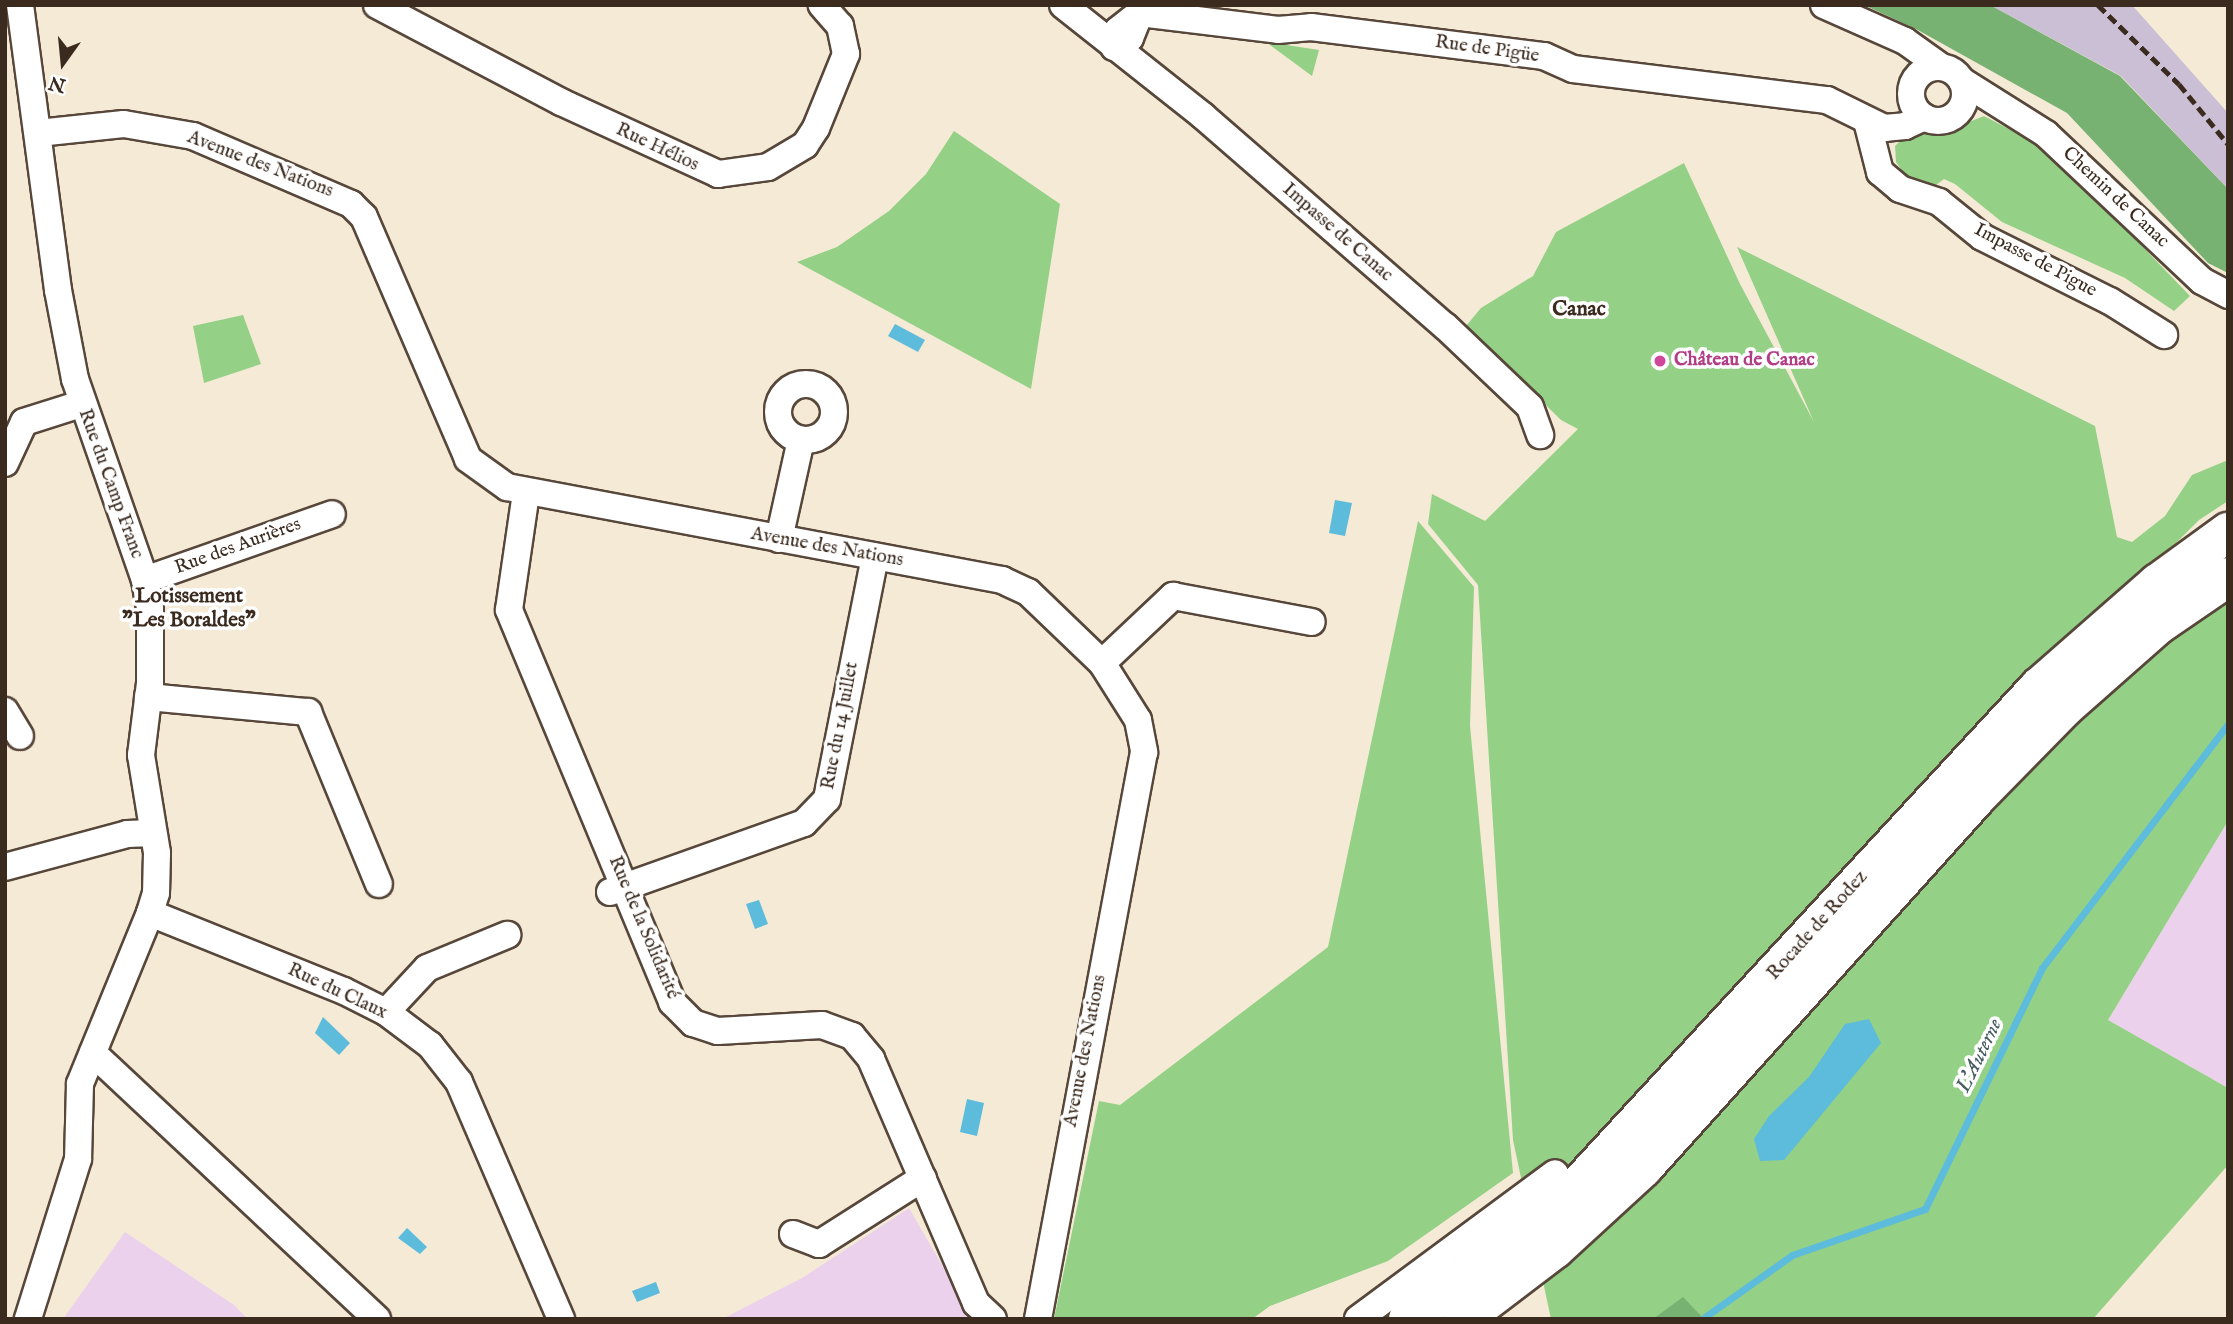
<!DOCTYPE html>
<html>
<head>
<meta charset="utf-8">
<style>
	body { margin:0 }
	#map { position:relative; width:2233px; height:1324px; overflow:hidden; background:#f4ead6; font-family:"IM FELL English",serif }
	div>[style] { position:absolute }
	.built>* { inset:0; background:#ebd1ec }
	.industrial>* { inset:0; background:#cbbfd6 }
	.green>* { inset:0; background:#94d085 }
	.forest>* { inset:0; background:#77b272 }
	.water>* { inset:0; background:#5dbcdb }
	.stream>* { height:7px; margin:-3.5px; padding:0 3.5px; transform-origin:3.5px; border-radius:3.5px; background:#5dbcdb }
	.roads { filter:drop-shadow(2px 0 #57473a) drop-shadow(-2px 0 #57473a) drop-shadow(0 2px #57473a) drop-shadow(0 -2px #57473a) }
	.street>* { height:26px; margin:-13px; padding:0 13px; transform-origin:13px; border-radius:13px; background:#fff }
	.street>.ring { margin:-13px; padding:0; box-sizing:content-box; background:none; border:26px solid #fff; border-radius:50% }
	.highway>* { height:38px; margin:-19px; padding:0 19px; transform-origin:19px; border-radius:19px; background:#fff }
	.rail>* { height:5px; margin-top:-2.5px; transform-origin:0; background:repeating-linear-gradient(90deg,#3b2a1e 0 10px,transparent 0 15px) }
	.dots>* { width:19px; height:19px; translate:-50% -50%; box-sizing:border-box; border:4px solid #fff; border-radius:50% }
	span { translate:-50% -50%; white-space:nowrap; text-align:center; line-height:1.15; -webkit-text-stroke:7px #fff; paint-order:stroke }
	.street-label { font-size:19px; color:#3b2a1e }
	.hotel-label { font-size:19px; color:#b23c85; font-weight:700 }
	.left { translate:0 -50%; text-align:left }
	.neighbourhood-label { font-size:21px; color:#3b2a1e; font-weight:700 }
	.water-label { font-size:21px; color:#475d60; font-style:italic }
	.frame { position:absolute; inset:0; border:7px solid #3b2a1e; pointer-events:none }
	.north { position:absolute; left:28px; top:28px; width:70px; height:70px; -webkit-text-stroke:5px #fff; paint-order:stroke; rotate:195deg; font-size:19px; font-weight:700; line-height:28px; text-align:center; color:#3b2a1e }
	.north::after { content:''; display:block; margin:auto; width:24px; height:32px; background:#3b2a1e; clip-path:polygon(50% 0,100% 100%,50% 72%,0 100%) }
</style>
</head>
<body>
<div id="map">
	<div class="built">
		<i style="clip-path:polygon(2228px 821px,2228px 1088px,2108px 1020px)"></i>
		<i style="clip-path:polygon(909px 1208px,973px 1319px,722px 1319px,802px 1278px)"></i>
		<i style="clip-path:polygon(125px 1232px,234px 1305px,248px 1319px,63px 1319px)"></i>
	</div>
	<div class="industrial">
		<i style="clip-path:polygon(1990px 5px,2132px 5px,2228px 113px,2228px 189px,2121px 76px)"></i>
	</div>
	<div class="green">
		<i style="clip-path:polygon(1266px 42px,1319px 50px,1312px 76px)"></i>
		<i style="clip-path:polygon(1984px 116px,2039px 145px,2070px 171px,2190px 296px,2174px 311px,2125px 278px,2002px 222px,1955px 184px,1944px 179px,1932px 188px,1906px 176px,1896px 162px,1895px 146px,1913px 128px,1944px 132px)"></i>
		<i style="clip-path:polygon(954px 131px,1060px 204px,1031px 389px,797px 262px,837px 247px,889px 211px,926px 174px)"></i>
		<i style="clip-path:polygon(1684px 163px,1740px 284px,1814px 422px,1737px 247px,2095px 426px,2117px 537px,2132px 542px,2165px 516px,2192px 475px,2228px 460px,2228px 501px,2199px 520px,2165px 554px,2228px 577px,2228px 821px,2108px 1020px,2228px 1088px,2228px 1165px,2093px 1319px,1551px 1319px,1513px 1140px,1478px 585px,1428px 524px,1432px 494px,1485px 521px,1578px 429px,1561px 420px,1466px 326px,1481px 308px,1533px 276px,1556px 232px)"></i>
		<i style="clip-path:polygon(243px 315px,261px 364px,204px 383px,193px 326px)"></i>
		<i style="clip-path:polygon(1418px 521px,1474px 587px,1470px 726px,1513px 1173px,1388px 1261px,1270px 1306px,1252px 1319px,1054px 1319px,1099px 1101px,1120px 1105px,1328px 947px)"></i>
	</div>
	<div class="forest">
		<i style="clip-path:polygon(1864px 5px,1990px 5px,2120px 76px,2228px 189px,2228px 273px,2208px 263px,2067px 113px,1916px 29px)"></i>
		<i style="clip-path:polygon(1683px 1297px,1704px 1319px,1653px 1319px)"></i>
	</div>
	<div class="water">
		<i style="clip-path:polygon(895px 324px,925px 340px,918px 352px,888px 336px)"></i>
		<i style="clip-path:polygon(1335px 500px,1352px 503px,1345px 536px,1329px 533px)"></i>
		<i style="clip-path:polygon(759px 900px,768px 924px,755px 929px,746px 904px)"></i>
		<i style="clip-path:polygon(323px 1017px,350px 1043px,339px 1055px,315px 1033px)"></i>
		<i style="clip-path:polygon(1869px 1019px,1881px 1043px,1784px 1160px,1760px 1161px,1754px 1139px,1769px 1116px,1809px 1077px,1845px 1024px)"></i>
		<i style="clip-path:polygon(967px 1099px,984px 1103px,977px 1136px,960px 1132px)"></i>
		<i style="clip-path:polygon(407px 1228px,427px 1247px,420px 1254px,398px 1238px)"></i>
		<i style="clip-path:polygon(656px 1282px,660px 1293px,637px 1302px,632px 1291px)"></i>
	</div>
	<div class="stream">
		<i style="left:1702px;top:1319px;width:110px;rotate:-35.4deg"></i>
		<i style="left:1792px;top:1255px;width:141px;rotate:-19.1deg"></i>
		<i style="left:1925px;top:1209px;width:268px;rotate:-64.1deg"></i>
		<i style="left:2042px;top:968px;width:307px;rotate:-52.7deg"></i>
	</div>
	<div class="roads">
		<div class="street">
			<i style="left:20px;top:5px;width:288px;rotate:82.4deg"></i>
			<i style="left:58px;top:290px;width:91px;rotate:79.2deg"></i>
			<i style="left:75px;top:379px;width:213px;rotate:70.8deg"></i>
			<i style="left:145px;top:580px;width:29px;rotate:80deg"></i>
			<i style="left:150px;top:609px;width:74px;rotate:90deg"></i>
			<i style="left:150px;top:683px;width:73px;rotate:97.1deg"></i>
			<i style="left:141px;top:755px;width:99px;rotate:80.7deg"></i>
			<i style="left:157px;top:853px;width:40px;rotate:91.4deg"></i>
			<i style="left:156px;top:893px;width:21px;rotate:107deg"></i>
			<i style="left:150px;top:913px;width:185px;rotate:112.3deg"></i>
			<i style="left:80px;top:1084px;width:75px;rotate:91.5deg"></i>
			<i style="left:78px;top:1159px;width:168px;rotate:107.4deg"></i>
			<i style="left:377px;top:5px;width:208px;rotate:27.8deg"></i>
			<i style="left:561px;top:102px;width:173px;rotate:24.6deg"></i>
			<i style="left:718px;top:174px;width:50px;rotate:-8deg"></i>
			<i style="left:768px;top:167px;width:43px;rotate:-30.7deg"></i>
			<i style="left:805px;top:145px;width:20px;rotate:-57deg"></i>
			<i style="left:816px;top:128px;width:80px;rotate:-67.9deg"></i>
			<i style="left:846px;top:54px;width:29px;rotate:-102deg"></i>
			<i style="left:840px;top:26px;width:28px;rotate:-131deg"></i>
			<i style="left:1063px;top:5px;width:179px;rotate:38.4deg"></i>
			<i style="left:1203px;top:116px;width:320px;rotate:41deg"></i>
			<i style="left:1445px;top:326px;width:117px;rotate:43.6deg"></i>
			<i style="left:1530px;top:407px;width:30px;rotate:70deg"></i>
			<i style="left:1824px;top:5px;width:89px;rotate:24deg"></i>
			<i style="left:1905px;top:41px;width:43px;rotate:35.5deg"></i>
			<i style="left:1140px;top:13px;width:139px;rotate:7deg"></i>
			<i style="left:1278px;top:30px;width:33px;rotate:-5deg"></i>
			<i style="left:1311px;top:27px;width:235px;rotate:7.1deg"></i>
			<i style="left:1544px;top:56px;width:32px;rotate:24deg"></i>
			<i style="left:1573px;top:69px;width:256px;rotate:7deg"></i>
			<i style="left:1827px;top:100px;width:64px;rotate:26.2deg"></i>
			<i style="left:1884px;top:128px;width:21px;rotate:-5deg"></i>
			<i style="left:1905px;top:126px;width:21px;rotate:-25deg"></i>
			<i style="left:1140px;top:13px;width:27px;rotate:112deg"></i>
			<i style="left:1130px;top:38px;width:18px;rotate:151deg"></i>
			<i style="left:1114px;top:47px;width:17px;rotate:-77deg"></i>
			<i style="left:1118px;top:30px;width:28px;rotate:-38deg"></i>
			<i class="ring" style="left:1911px;top:67px;width:28px;height:28px"></i>
			<i style="left:1962px;top:81px;width:99px;rotate:32.2deg"></i>
			<i style="left:2046px;top:134px;width:214px;rotate:43.3deg"></i>
			<i style="left:2202px;top:281px;width:30px;rotate:28deg"></i>
			<i style="left:1867px;top:121px;width:53px;rotate:75.7deg"></i>
			<i style="left:1880px;top:172px;width:26px;rotate:40deg"></i>
			<i style="left:1900px;top:189px;width:41px;rotate:18.4deg"></i>
			<i style="left:1939px;top:202px;width:55px;rotate:39.1deg"></i>
			<i style="left:1982px;top:237px;width:143px;rotate:26.6deg"></i>
			<i style="left:2110px;top:301px;width:64px;rotate:32.2deg"></i>
			<i style="left:38px;top:133px;width:86px;rotate:-6deg"></i>
			<i style="left:124px;top:124px;width:70px;rotate:9.9deg"></i>
			<i style="left:193px;top:136px;width:172px;rotate:23.3deg"></i>
			<i style="left:351px;top:204px;width:18px;rotate:45deg"></i>
			<i style="left:364px;top:217px;width:263px;rotate:66.7deg"></i>
			<i style="left:468px;top:459px;width:48px;rotate:35.7deg"></i>
			<i style="left:507px;top:487px;width:504px;rotate:10.64deg"></i>
			<i style="left:1002px;top:580px;width:29px;rotate:25deg"></i>
			<i style="left:1028px;top:592px;width:103px;rotate:43.8deg"></i>
			<i style="left:1102px;top:663px;width:67px;rotate:57.7deg"></i>
			<i style="left:1138px;top:720px;width:33px;rotate:79deg"></i>
			<i style="left:1144px;top:752px;width:577px;rotate:100.59deg"></i>
			<i class="ring" style="left:778px;top:384px;width:30px;height:30px"></i>
			<i style="left:5px;top:463px;width:45px;rotate:-65.1deg"></i>
			<i style="left:24px;top:422px;width:60px;rotate:-17.5deg"></i>
			<i style="left:526px;top:493px;width:118px;rotate:98.3deg"></i>
			<i style="left:509px;top:610px;width:425px;rotate:67.4deg"></i>
			<i style="left:672px;top:1002px;width:30px;rotate:45deg"></i>
			<i style="left:693px;top:1023px;width:26px;rotate:18deg"></i>
			<i style="left:718px;top:1031px;width:104px;rotate:-3.3deg"></i>
			<i style="left:822px;top:1025px;width:32px;rotate:20deg"></i>
			<i style="left:852px;top:1036px;width:30px;rotate:50deg"></i>
			<i style="left:871px;top:1059px;width:266px;rotate:66.7deg"></i>
			<i style="left:976px;top:1303px;width:23px;rotate:43deg"></i>
			<i style="left:779px;top:539px;width:101px;rotate:-77.5deg"></i>
			<i style="left:145px;top:580px;width:198px;rotate:-19.4deg"></i>
			<i style="left:1102px;top:663px;width:98px;rotate:-43.3deg"></i>
			<i style="left:1173px;top:596px;width:141px;rotate:10.6deg"></i>
			<i style="left:148px;top:697px;width:161px;rotate:5.4deg"></i>
			<i style="left:308px;top:712px;width:186px;rotate:67.6deg"></i>
			<i style="left:5px;top:711px;width:29px;rotate:59deg"></i>
			<i style="left:5px;top:867px;width:126px;rotate:-15.1deg"></i>
			<i style="left:127px;top:834px;width:26px;rotate:-2deg"></i>
			<i style="left:610px;top:892px;width:206px;rotate:-19.6deg"></i>
			<i style="left:804px;top:823px;width:33px;rotate:-46deg"></i>
			<i style="left:827px;top:799px;width:247px;rotate:-78.8deg"></i>
			<i style="left:150px;top:913px;width:209px;rotate:21.9deg"></i>
			<i style="left:344px;top:991px;width:47px;rotate:26.6deg"></i>
			<i style="left:386px;top:1012px;width:55px;rotate:36.9deg"></i>
			<i style="left:430px;top:1045px;width:47px;rotate:51.9deg"></i>
			<i style="left:459px;top:1082px;width:258px;rotate:66.7deg"></i>
			<i style="left:386px;top:1012px;width:60px;rotate:-47deg"></i>
			<i style="left:427px;top:968px;width:87px;rotate:-22.4deg"></i>
			<i style="left:93px;top:1053px;width:389px;rotate:43.1deg"></i>
			<i style="left:793px;top:1234px;width:28px;rotate:21deg"></i>
			<i style="left:819px;top:1244px;width:123px;rotate:-32.4deg"></i>
			<i style="left:1358px;top:1319px;width:245px;rotate:-36.5deg"></i>
		</div>
		<div class="highway">
			<i style="left:1408px;top:1319px;width:73px;rotate:-35deg"></i>
			<i style="left:1468px;top:1277px;width:140px;rotate:-39.5deg"></i>
			<i style="left:1576px;top:1188px;width:682px;rotate:-47.26deg"></i>
			<i style="left:2039px;top:687px;width:158px;rotate:-41.2deg"></i>
			<i style="left:2158px;top:583px;width:87px;rotate:-36.1deg"></i>
			<i style="left:1463px;top:1319px;width:116px;rotate:-37.3deg"></i>
			<i style="left:1555px;top:1249px;width:120px;rotate:-42.6deg"></i>
			<i style="left:1643px;top:1168px;width:496px;rotate:-48deg"></i>
			<i style="left:1975px;top:799px;width:127px;rotate:-45.6deg"></i>
			<i style="left:2064px;top:708px;width:125px;rotate:-41.4deg"></i>
			<i style="left:2158px;top:625px;width:85px;rotate:-34.4deg"></i>
		</div>
	</div>
	<div class="rail">
		<i style="left:2098px;top:5px;width:113px;rotate:44.3deg"></i>
		<i style="left:2179px;top:84px;width:77px;rotate:50.8deg"></i>
	</div>
	<div class="dots">
		<i style="left:1660px;top:361px;background:#d1479c"></i>
	</div>
	<div class="street-label">
		<span style="left:1487px;top:50px;rotate:8deg">Rue de Pigüe</span>
		<span style="left:657px;top:148px;rotate:25deg">Rue Hélios</span>
		<span style="left:260px;top:165px;rotate:21deg">Avenue des Nations</span>
		<span style="left:2115px;top:198px;rotate:43deg">Chemin de Canac</span>
		<span style="left:1337px;top:233px;rotate:41deg">Impasse de Canac</span>
		<span style="left:2035px;top:261px;rotate:28deg">Impasse de Pigue</span>
		<span style="left:110px;top:484px;rotate:70deg">Rue du Camp Franc</span>
		<span style="left:238px;top:547px;rotate:-20deg">Rue des Aurières</span>
		<span style="left:827px;top:548px;rotate:10deg">Avenue des Nations</span>
		<span style="left:841px;top:726px;rotate:-79deg">Rue du 14 Juillet</span>
		<span style="left:1818px;top:926px;rotate:-48deg">Rocade de Rodez</span>
		<span style="left:643px;top:928px;rotate:67deg">Rue de la Solidarité</span>
		<span style="left:337px;top:992px;rotate:25deg">Rue du Claux</span>
		<span style="left:1086px;top:1051px;rotate:-79deg">Avenue des Nations</span>
	</div>
	<div class="hotel-label">
		<span class="left" style="left:1674px;top:361px">Château de Canac</span>
	</div>
	<div class="neighbourhood-label">
		<span style="left:1579px;top:310px">Canac</span>
		<span style="left:189px;top:609px">Lotissement<br>"Les Boraldes"</span>
	</div>
	<div class="water-label">
		<span style="left:1980px;top:1056px;rotate:-64deg">L'Auterne</span>
	</div>
	<div class="frame"></div>
	<div class="north">N</div>
</div>
</body>
</html>
